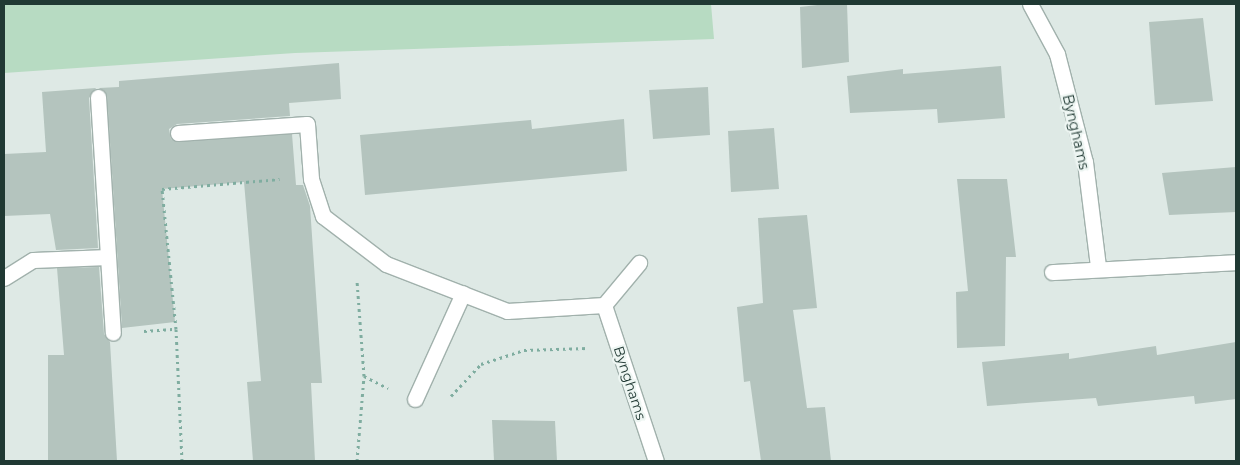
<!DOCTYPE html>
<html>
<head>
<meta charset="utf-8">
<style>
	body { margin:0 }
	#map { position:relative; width:1240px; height:465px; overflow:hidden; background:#dee9e5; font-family:Montserrat,sans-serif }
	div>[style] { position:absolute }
	.green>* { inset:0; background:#b7dbc2 }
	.building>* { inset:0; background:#b4c4be }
	.path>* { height:3px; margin-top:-1.5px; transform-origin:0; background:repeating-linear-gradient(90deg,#7fada0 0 2.5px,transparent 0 6.5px) }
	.roads { filter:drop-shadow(1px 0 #a1b1ac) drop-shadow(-1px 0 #a1b1ac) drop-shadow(0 1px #a1b1ac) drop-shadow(0 -1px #a1b1ac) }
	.minor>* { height:15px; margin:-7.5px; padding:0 7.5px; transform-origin:7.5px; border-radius:7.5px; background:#fff }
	span { translate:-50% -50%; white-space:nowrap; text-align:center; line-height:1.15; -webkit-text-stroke:4.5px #eef6f3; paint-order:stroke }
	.street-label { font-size:14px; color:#203933 }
	.frame { position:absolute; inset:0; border:5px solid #203933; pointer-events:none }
</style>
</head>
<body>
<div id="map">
	<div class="green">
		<i style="clip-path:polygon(4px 4px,711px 4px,714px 39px,295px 53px,4px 73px)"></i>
	</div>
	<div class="building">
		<i style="clip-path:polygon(826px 4px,847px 4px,849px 62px,802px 68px,800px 7px)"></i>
		<i style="clip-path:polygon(1203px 18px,1213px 101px,1155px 105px,1149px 22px)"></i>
		<i style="clip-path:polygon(339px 63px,341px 99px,289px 103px,290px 116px,177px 124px,169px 129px,171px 139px,179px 142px,292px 134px,296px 185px,303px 185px,310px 206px,322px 383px,311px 383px,315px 461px,253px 461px,247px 382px,261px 381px,244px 182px,162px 189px,175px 322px,122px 328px,107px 96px,99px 88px,119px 87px,119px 81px)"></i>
		<i style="clip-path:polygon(1001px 66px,1005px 118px,938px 123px,937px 109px,850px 113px,847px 76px,903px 69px,903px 74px)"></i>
		<i style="clip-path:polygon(708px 87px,710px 135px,653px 139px,649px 90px)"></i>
		<i style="clip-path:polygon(96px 88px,89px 98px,98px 248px,56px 250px,50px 214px,4px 216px,4px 154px,46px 152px,42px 92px)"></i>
		<i style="clip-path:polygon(624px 119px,627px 171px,365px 195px,360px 135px,531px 120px,532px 129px)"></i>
		<i style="clip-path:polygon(774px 128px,779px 189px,731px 192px,728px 131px)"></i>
		<i style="clip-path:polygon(1236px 167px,1236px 212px,1169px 215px,1162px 173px)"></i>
		<i style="clip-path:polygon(957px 179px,1007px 179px,1016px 257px,1006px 257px,1005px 346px,957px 348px,956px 292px,968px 291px)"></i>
		<i style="clip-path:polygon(807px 215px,817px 308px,793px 310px,807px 408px,825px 407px,831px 461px,761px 461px,750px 381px,744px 382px,737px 307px,763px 303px,758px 218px)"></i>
		<i style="clip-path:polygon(99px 267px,104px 334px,110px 342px,117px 461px,48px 461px,48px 355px,64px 355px,57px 268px)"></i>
		<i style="clip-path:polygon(1236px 342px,1236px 399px,1195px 404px,1194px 396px,1098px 406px,1096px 398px,987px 406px,982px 362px,1069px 353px,1069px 359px,1156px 346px,1157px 355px)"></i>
		<i style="clip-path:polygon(492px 420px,555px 421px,557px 461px,494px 461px)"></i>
	</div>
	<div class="path">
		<i style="left:144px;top:331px;width:32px;rotate:-4deg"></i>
		<i style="left:364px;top:376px;width:27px;rotate:27deg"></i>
		<i style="left:451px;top:396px;width:44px;rotate:-46.8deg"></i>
		<i style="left:481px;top:364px;width:45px;rotate:-18deg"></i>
		<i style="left:524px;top:350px;width:64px;rotate:-1.8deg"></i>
		<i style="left:182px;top:461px;width:132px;rotate:-92.6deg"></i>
		<i style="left:176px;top:329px;width:141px;rotate:-95.7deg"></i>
		<i style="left:162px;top:189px;width:118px;rotate:-4.8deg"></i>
		<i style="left:357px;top:461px;width:85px;rotate:-85.3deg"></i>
		<i style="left:364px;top:376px;width:96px;rotate:-94.2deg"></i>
	</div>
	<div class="roads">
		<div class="minor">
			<i style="left:1030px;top:4px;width:57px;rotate:61.6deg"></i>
			<i style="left:1057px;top:54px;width:112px;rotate:75.5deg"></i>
			<i style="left:1085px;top:162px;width:106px;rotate:82.9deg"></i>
			<i style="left:98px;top:97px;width:236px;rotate:86.4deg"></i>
			<i style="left:178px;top:133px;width:129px;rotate:-4deg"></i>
			<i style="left:307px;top:124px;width:55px;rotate:85.8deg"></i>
			<i style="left:311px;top:179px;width:39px;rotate:72deg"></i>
			<i style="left:323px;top:216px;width:79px;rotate:37.3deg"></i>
			<i style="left:386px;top:264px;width:130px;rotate:21.2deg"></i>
			<i style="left:507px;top:311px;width:97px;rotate:-3.5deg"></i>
			<i style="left:604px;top:305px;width:164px;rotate:71.6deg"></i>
			<i style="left:1052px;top:272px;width:184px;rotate:-3.1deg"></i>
			<i style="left:4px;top:278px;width:34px;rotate:-32deg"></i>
			<i style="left:33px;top:260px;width:75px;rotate:-2.3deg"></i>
			<i style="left:604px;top:305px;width:55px;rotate:-50.2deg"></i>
			<i style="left:415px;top:399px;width:116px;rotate:-65.6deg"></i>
		</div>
	</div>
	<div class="street-label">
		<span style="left:1076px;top:132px;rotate:77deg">Bynghams</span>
		<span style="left:630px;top:383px;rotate:72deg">Bynghams</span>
	</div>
	<div class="frame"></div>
</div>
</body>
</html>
